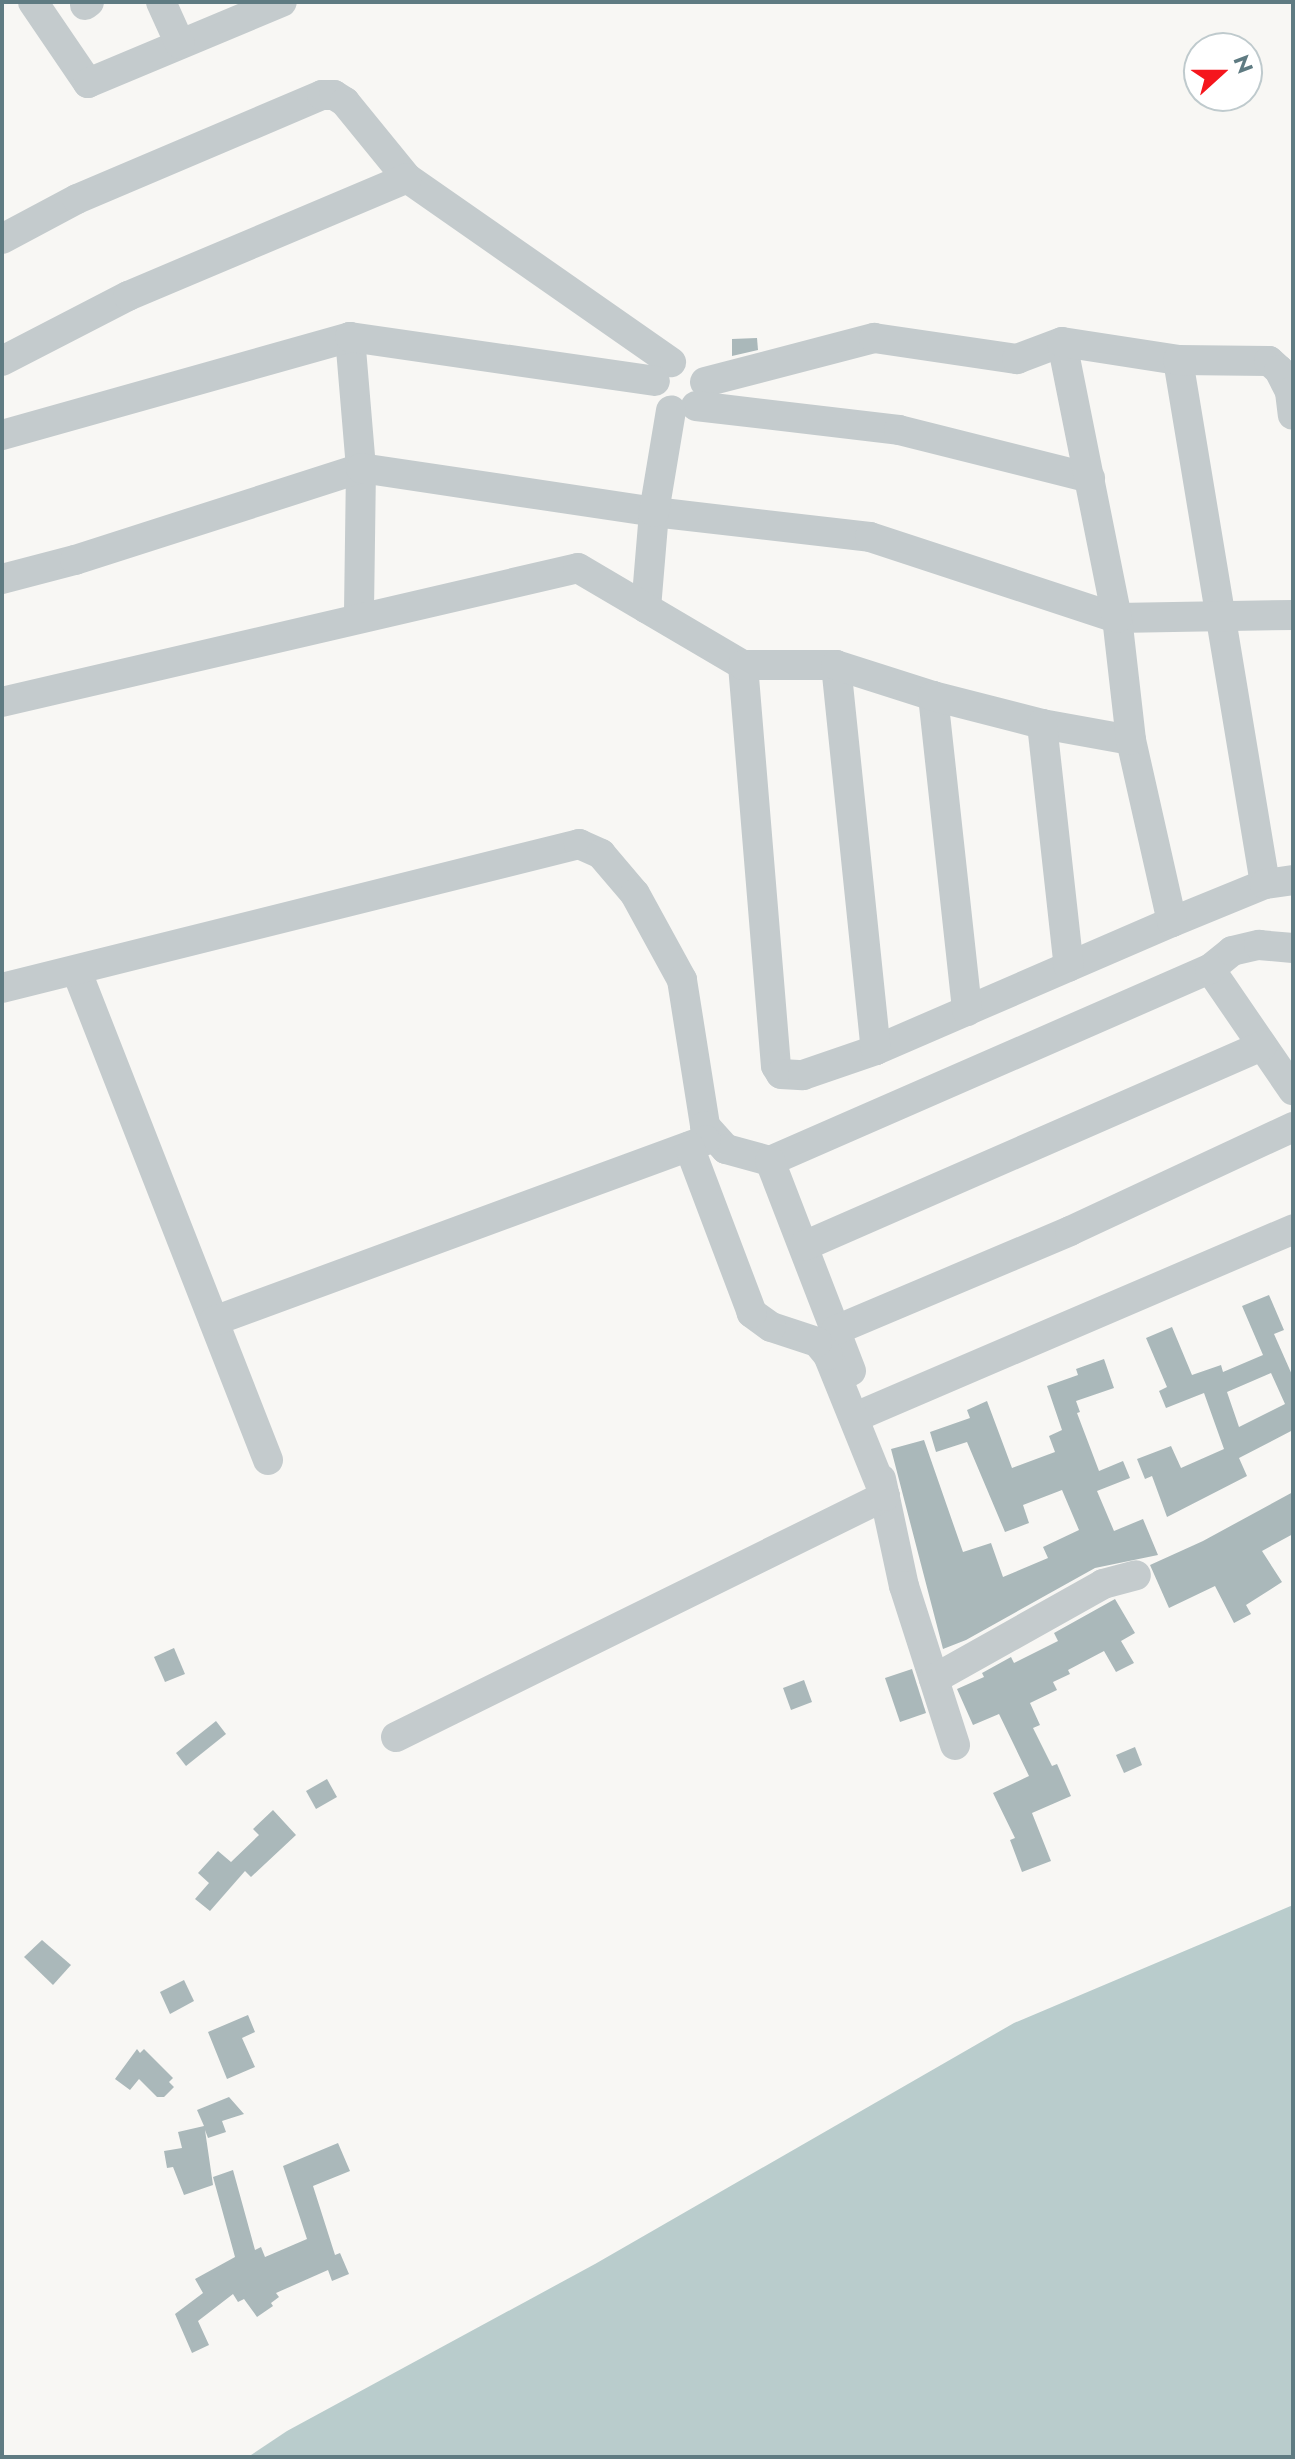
<!DOCTYPE html>
<html>
<head>
<meta charset="utf-8">
<style>
	body { margin:0 }
	#map { position:relative; width:1295px; height:2459px; overflow:hidden; background:#f8f7f4; font-family:Jost,sans-serif }
	div>[style] { position:absolute }
	.water>* { inset:0; background:#b9cccc }
	.building>* { inset:0; background:#aab8ba }
	.minor>* { height:30px; margin:-15px; padding:0 15px; transform-origin:15px; border-radius:15px; background:#c4cbcd }
	span { translate:-50% -50%; white-space:nowrap; text-align:center; line-height:1.15; -webkit-text-stroke:8px #fff; paint-order:stroke }
	.frame { position:absolute; inset:0; border:4px solid #5f7b82; pointer-events:none }
	.north { position:absolute; left:1183px; top:32px; width:80px; height:80px; box-sizing:border-box; background:#fff; border:2px solid #bfcacd; border-radius:50%; rotate:69deg; font-size:22px; font-weight:700; line-height:32px; text-align:center; color:#5f7b82 }
	.north::after { content:''; display:block; margin:auto; width:28px; height:36px; background:#f5161d; clip-path:polygon(50% 0,100% 100%,50% 72%,0 100%) }
</style>
</head>
<body>
<div id="map">
	<div class="water">
		<i style="clip-path:polygon(1293px 1905px,1293px 2457px,248px 2457px,287px 2431px,595px 2264px,1014px 2023px)"></i>
	</div>
	<div class="building">
		<i style="clip-path:polygon(757px 338px,758px 350px,732px 356px,732px 339px)"></i>
		<i style="clip-path:polygon(evenodd,1269px 1295px,1284px 1330px,1274px 1334px,1293px 1377px,1293px 1430px,1239px 1458px,1247px 1476px,1167px 1517px,1152px 1476px,1145px 1479px,1137px 1459px,1171px 1446px,1181px 1468px,1224px 1449px,1204px 1393px,1166px 1408px,1159px 1391px,1167px 1387px,1146px 1338px,1172px 1327px,1192px 1375px,1221px 1365px,1223px 1372px,1263px 1355px,1242px 1306px,1269px 1295px,1271px 1373px,1285px 1404px,1239px 1427px,1227px 1392px,1271px 1373px)"></i>
		<i style="clip-path:polygon(1104px 1359px,1114px 1388px,1076px 1401px,1080px 1412px,1077px 1413px,1099px 1471px,1123px 1461px,1130px 1478px,1097px 1491px,1114px 1531px,1143px 1519px,1158px 1555px,1095px 1568px,966px 1640px,943px 1649px,891px 1449px,924px 1440px,963px 1552px,991px 1543px,1003px 1577px,1048px 1558px,1043px 1547px,1079px 1530px,1062px 1490px,1023px 1505px,1029px 1523px,1005px 1532px,967px 1442px,936px 1452px,930px 1432px,970px 1418px,967px 1410px,987px 1401px,1012px 1468px,1055px 1452px,1049px 1436px,1062px 1430px,1047px 1386px,1078px 1375px,1076px 1369px)"></i>
		<i style="clip-path:polygon(1293px 1492px,1293px 1534px,1262px 1551px,1282px 1582px,1246px 1605px,1251px 1614px,1234px 1623px,1215px 1586px,1169px 1608px,1150px 1565px,1203px 1541px)"></i>
		<i style="clip-path:polygon(1115px 1599px,1135px 1633px,1121px 1641px,1134px 1663px,1116px 1672px,1104px 1651px,1068px 1670px,1070px 1674px,1053px 1682px,1057px 1690px,1030px 1703px,1040px 1725px,1033px 1728px,1052px 1766px,1057px 1764px,1071px 1796px,1032px 1813px,1051px 1861px,1022px 1872px,1010px 1840px,1015px 1838px,993px 1793px,1029px 1776px,999px 1714px,973px 1725px,957px 1689px,984px 1677px,982px 1673px,1011px 1657px,1014px 1663px,1058px 1641px,1054px 1633px)"></i>
		<i style="clip-path:polygon(174px 1648px,185px 1674px,165px 1682px,154px 1657px)"></i>
		<i style="clip-path:polygon(912px 1669px,926px 1713px,900px 1722px,885px 1678px)"></i>
		<i style="clip-path:polygon(804px 1680px,812px 1702px,791px 1710px,783px 1688px)"></i>
		<i style="clip-path:polygon(216px 1721px,226px 1734px,186px 1766px,176px 1753px)"></i>
		<i style="clip-path:polygon(1135px 1747px,1142px 1765px,1124px 1773px,1116px 1755px)"></i>
		<i style="clip-path:polygon(327px 1779px,337px 1797px,316px 1809px,306px 1791px)"></i>
		<i style="clip-path:polygon(273px 1810px,296px 1835px,251px 1877px,245px 1871px,210px 1911px,195px 1899px,209px 1883px,198px 1873px,218px 1851px,231px 1862px,259px 1835px,253px 1829px)"></i>
		<i style="clip-path:polygon(42px 1940px,71px 1965px,53px 1985px,24px 1957px)"></i>
		<i style="clip-path:polygon(184px 1980px,194px 2001px,170px 2014px,160px 1992px)"></i>
		<i style="clip-path:polygon(248px 2015px,255px 2032px,242px 2038px,255px 2067px,227px 2079px,208px 2032px)"></i>
		<i style="clip-path:polygon(137px 2049px,140px 2053px,144px 2049px,173px 2078px,169px 2082px,174px 2087px,164px 2097px,157px 2097px,139px 2079px,130px 2090px,115px 2079px)"></i>
		<i style="clip-path:polygon(229px 2097px,244px 2114px,222px 2121px,226px 2132px,208px 2138px,205px 2130px,213px 2185px,184px 2195px,173px 2167px,167px 2168px,164px 2151px,182px 2148px,178px 2132px,204px 2126px,197px 2110px)"></i>
		<i style="clip-path:polygon(338px 2143px,350px 2171px,313px 2186px,335px 2255px,340px 2253px,349px 2274px,332px 2281px,328px 2270px,276px 2293px,279px 2297px,271px 2303px,273px 2306px,257px 2317px,244px 2299px,238px 2302px,233px 2294px,198px 2321px,209px 2345px,192px 2353px,175px 2314px,203px 2293px,195px 2279px,235px 2257px,213px 2177px,233px 2170px,255px 2250px,261px 2247px,265px 2257px,307px 2239px,283px 2166px)"></i>
	</div>
	<div class="minor">
		<i style="left:33px;top:2px;width:98px;rotate:55.8deg"></i>
		<i style="left:88px;top:83px;width:210px;rotate:-22.7deg"></i>
		<i style="left:161px;top:2px;width:46px;rotate:65.7deg"></i>
		<i style="left:85px;top:5px;width:5px;rotate:-37deg"></i>
		<i style="left:2px;top:239px;width:85px;rotate:-28.1deg"></i>
		<i style="left:77px;top:199px;width:266px;rotate:-23deg"></i>
		<i style="left:322px;top:95px;width:12px"></i>
		<i style="left:334px;top:95px;width:13px;rotate:32deg"></i>
		<i style="left:345px;top:102px;width:98px;rotate:50.8deg"></i>
		<i style="left:407px;top:178px;width:322px;rotate:34.9deg"></i>
		<i style="left:350px;top:337px;width:131px;rotate:85.2deg"></i>
		<i style="left:361px;top:468px;width:150px;rotate:90.8deg"></i>
		<i style="left:1178px;top:360px;width:531px;rotate:80.57deg"></i>
		<i style="left:2px;top:361px;width:142px;rotate:-27.3deg"></i>
		<i style="left:128px;top:296px;width:303px;rotate:-22.9deg"></i>
		<i style="left:705px;top:382px;width:175px;rotate:-14.6deg"></i>
		<i style="left:874px;top:338px;width:145px;rotate:8.4deg"></i>
		<i style="left:1017px;top:359px;width:48px;rotate:-20.7deg"></i>
		<i style="left:696px;top:406px;width:204px;rotate:6.7deg"></i>
		<i style="left:899px;top:430px;width:197px;rotate:14.1deg"></i>
		<i style="left:2px;top:435px;width:362px;rotate:-15.7deg"></i>
		<i style="left:350px;top:337px;width:308px;rotate:8.2deg"></i>
		<i style="left:2px;top:579px;width:75px;rotate:-14.6deg"></i>
		<i style="left:75px;top:560px;width:300px;rotate:-17.8deg"></i>
		<i style="left:361px;top:468px;width:296px;rotate:8.5deg"></i>
		<i style="left:654px;top:512px;width:217px;rotate:6.6deg"></i>
		<i style="left:870px;top:537px;width:260px;rotate:18.2deg"></i>
		<i style="left:1117px;top:618px;width:176px;rotate:-1deg"></i>
		<i style="left:646px;top:608px;width:96px;rotate:-85.2deg"></i>
		<i style="left:654px;top:512px;width:103px;rotate:-80.5deg"></i>
		<i style="left:743px;top:665px;width:402px;rotate:85.3deg"></i>
		<i style="left:776px;top:1066px;width:9px;rotate:58deg"></i>
		<i style="left:781px;top:1074px;width:22px;rotate:3deg"></i>
		<i style="left:803px;top:1075px;width:77px;rotate:-18.9deg"></i>
		<i style="left:876px;top:1050px;width:322px;rotate:-23.4deg"></i>
		<i style="left:1172px;top:922px;width:100px;rotate:-22.2deg"></i>
		<i style="left:1265px;top:884px;width:28px;rotate:-8deg"></i>
		<i style="left:836px;top:665px;width:387px;rotate:84.1deg"></i>
		<i style="left:933px;top:696px;width:317px;rotate:83.8deg"></i>
		<i style="left:2px;top:702px;width:591px;rotate:-13.1deg"></i>
		<i style="left:578px;top:568px;width:191px;rotate:30.5deg"></i>
		<i style="left:743px;top:665px;width:93px"></i>
		<i style="left:836px;top:665px;width:102px;rotate:17.7deg"></i>
		<i style="left:933px;top:696px;width:113px;rotate:14.4deg"></i>
		<i style="left:1042px;top:724px;width:90px;rotate:10.2deg"></i>
		<i style="left:1042px;top:724px;width:244px;rotate:83.7deg"></i>
		<i style="left:1172px;top:922px;width:187px;rotate:-102.7deg"></i>
		<i style="left:1131px;top:740px;width:123px;rotate:-96.5deg"></i>
		<i style="left:1117px;top:618px;width:281px;rotate:-101.3deg"></i>
		<i style="left:1062px;top:342px;width:117px;rotate:8.8deg"></i>
		<i style="left:1178px;top:360px;width:91px;rotate:0.6deg"></i>
		<i style="left:1269px;top:361px;width:13px;rotate:42deg"></i>
		<i style="left:1279px;top:370px;width:25px;rotate:63deg"></i>
		<i style="left:1290px;top:392px;width:23px;rotate:83deg"></i>
		<i style="left:1210px;top:969px;width:147px;rotate:55.6deg"></i>
		<i style="left:77px;top:972px;width:524px;rotate:68.62deg"></i>
		<i style="left:2px;top:988px;width:595px;rotate:-14.01deg"></i>
		<i style="left:579px;top:844px;width:24px;rotate:24deg"></i>
		<i style="left:601px;top:854px;width:52px;rotate:49.6deg"></i>
		<i style="left:635px;top:894px;width:98px;rotate:61.3deg"></i>
		<i style="left:682px;top:980px;width:148px;rotate:81deg"></i>
		<i style="left:705px;top:1126px;width:31px;rotate:48deg"></i>
		<i style="left:726px;top:1149px;width:46px;rotate:15.3deg"></i>
		<i style="left:770px;top:1161px;width:480px;rotate:-23.6deg"></i>
		<i style="left:1210px;top:969px;width:28px;rotate:-39deg"></i>
		<i style="left:1232px;top:951px;width:28px;rotate:-13deg"></i>
		<i style="left:1259px;top:945px;width:34px;rotate:5deg"></i>
		<i style="left:770px;top:1161px;width:225px;rotate:68.9deg"></i>
		<i style="left:804px;top:1246px;width:500px;rotate:-23.6deg"></i>
		<i style="left:214px;top:1321px;width:524px;rotate:-20.2deg"></i>
		<i style="left:836px;top:1330px;width:254px;rotate:-22.9deg"></i>
		<i style="left:1070px;top:1231px;width:246px;rotate:-25deg"></i>
		<i style="left:867px;top:1412px;width:464px;rotate:-23.2deg"></i>
		<i style="left:881px;top:1479px;width:109px;rotate:77.9deg"></i>
		<i style="left:904px;top:1586px;width:167px;rotate:72.2deg"></i>
		<i style="left:934px;top:1679px;width:194px;rotate:-29.3deg"></i>
		<i style="left:1103px;top:1584px;width:34px;rotate:-15deg"></i>
		<i style="left:396px;top:1737px;width:545px;rotate:-26.24deg"></i>
		<i style="left:885px;top:1496px;width:152px;rotate:-112deg"></i>
		<i style="left:828px;top:1355px;width:17px;rotate:-130deg"></i>
		<i style="left:817px;top:1342px;width:48px;rotate:-161.9deg"></i>
		<i style="left:771px;top:1327px;width:24px;rotate:-144deg"></i>
		<i style="left:752px;top:1313px;width:178px;rotate:-110.7deg"></i>
	</div>
	<div class="frame"></div>
	<div class="north">N</div>
</div>
</body>
</html>
